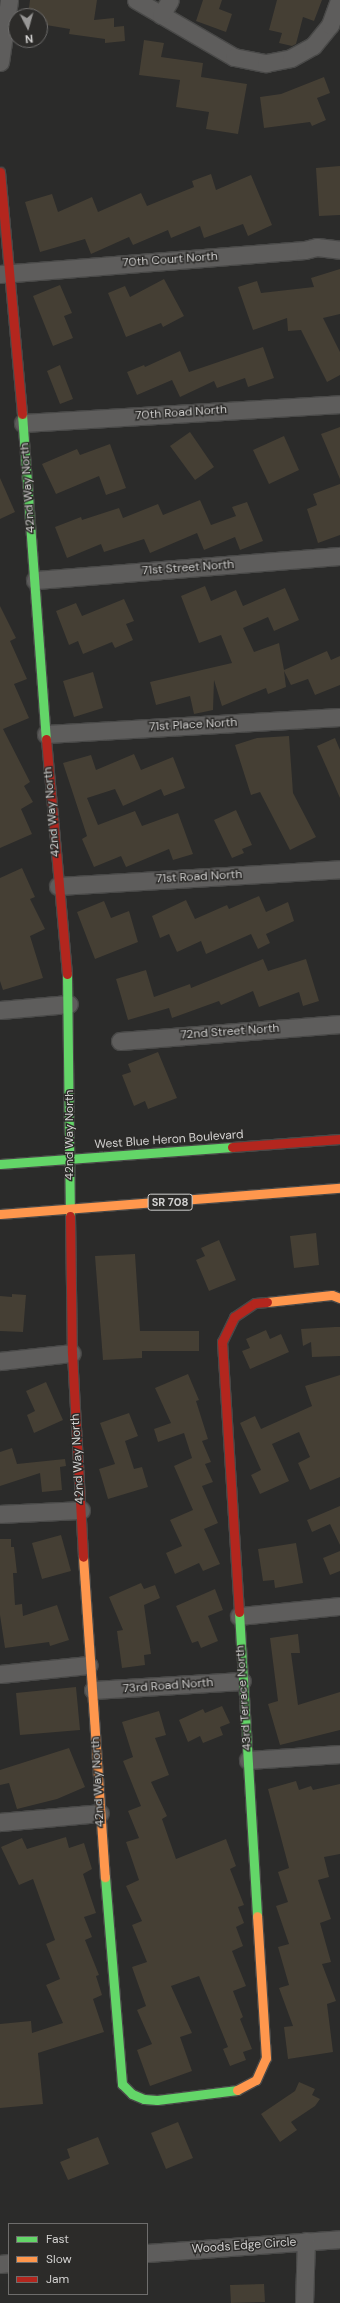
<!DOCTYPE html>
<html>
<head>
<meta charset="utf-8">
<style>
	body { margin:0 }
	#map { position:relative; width:340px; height:2303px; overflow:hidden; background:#2b2b2a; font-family:"DM Sans",sans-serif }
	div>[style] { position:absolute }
	.building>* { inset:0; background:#453f34 }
	.roads { filter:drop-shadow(1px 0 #494948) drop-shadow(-1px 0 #494948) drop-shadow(0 1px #494948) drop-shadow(0 -1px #494948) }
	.street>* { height:17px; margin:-8.5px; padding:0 8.5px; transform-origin:8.5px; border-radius:8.5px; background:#5e5d5c }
	.fast>* { height:9px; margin:-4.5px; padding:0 4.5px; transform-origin:4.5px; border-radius:4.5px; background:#63d668 }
	.slow>* { height:9px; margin:-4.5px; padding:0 4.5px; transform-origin:4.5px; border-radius:4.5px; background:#ff974d }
	.jam>* { height:9px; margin:-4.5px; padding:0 4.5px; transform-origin:4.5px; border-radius:4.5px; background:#b3261e }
	span { translate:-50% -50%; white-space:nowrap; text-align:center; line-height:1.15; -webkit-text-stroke:3px #2c2b29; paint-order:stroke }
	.shield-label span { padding:1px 3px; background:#2c2b29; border:1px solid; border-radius:3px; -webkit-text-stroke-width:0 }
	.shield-label { font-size:11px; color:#d2d1d0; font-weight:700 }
	.street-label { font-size:12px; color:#d2d1d0 }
	.legend { position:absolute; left:8px; top:2223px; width:140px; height:72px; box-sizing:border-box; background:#2c2b29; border:1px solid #6e6d6c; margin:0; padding:5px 7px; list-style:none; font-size:12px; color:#d2d1d0 }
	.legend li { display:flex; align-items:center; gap:8px; height:20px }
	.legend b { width:20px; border:1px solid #6e6d6c }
	.north { position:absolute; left:8px; top:8px; width:40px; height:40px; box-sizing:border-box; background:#2c2b29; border:1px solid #6e6d6c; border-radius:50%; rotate:174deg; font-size:11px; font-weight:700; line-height:16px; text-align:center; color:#d2d1d0 }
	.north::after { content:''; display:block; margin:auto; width:14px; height:18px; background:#989796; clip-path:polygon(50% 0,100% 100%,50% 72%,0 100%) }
</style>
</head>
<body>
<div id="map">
	<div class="building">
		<i style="clip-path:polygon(30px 0,97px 0,94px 20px,114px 18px,114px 27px,124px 26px,125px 41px,105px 43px,105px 39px,69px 34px,70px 29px,40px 24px,40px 16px,28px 16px)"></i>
		<i style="clip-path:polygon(203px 0,222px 0,219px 9px,232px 14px,226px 32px,196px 21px)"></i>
		<i style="clip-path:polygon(277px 0,322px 0,314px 21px,303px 17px,296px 44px,292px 46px,279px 43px,282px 33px,269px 30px)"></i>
		<i style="clip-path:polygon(144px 40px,164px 43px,161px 57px,203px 63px,201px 77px,247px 84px,238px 134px,206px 129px,209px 112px,176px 107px,180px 80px,139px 75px)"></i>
		<i style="clip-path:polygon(324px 77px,330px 93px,317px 98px,326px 120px,312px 126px,310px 122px,264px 128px,260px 97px,281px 94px)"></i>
		<i style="clip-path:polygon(340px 166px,340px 215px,319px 216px,316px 168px)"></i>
		<i style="clip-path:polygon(211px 174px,216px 190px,251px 175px,272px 225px,248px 236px,243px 224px,204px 238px,200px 226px,171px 238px,168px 230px,133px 245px,129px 237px,91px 254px,85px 239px,40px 252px,25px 202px,52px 194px,58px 212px,92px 197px,98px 212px,141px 193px,147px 206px,194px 187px,192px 181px)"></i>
		<i style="clip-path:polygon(340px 269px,340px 314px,323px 318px,340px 352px,340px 375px,327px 382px,301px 330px,288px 331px,287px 318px,253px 330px,238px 287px,257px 281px,261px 293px,314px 287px,311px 278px)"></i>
		<i style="clip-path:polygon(164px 279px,184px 316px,163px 327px,161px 323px,126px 337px,108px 293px,125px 286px,130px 297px)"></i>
		<i style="clip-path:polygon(60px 285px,72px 313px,64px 316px,73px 338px,53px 346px,33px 296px)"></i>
		<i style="clip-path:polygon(263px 347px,274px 378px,248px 387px,245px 378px,217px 388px,214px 381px,180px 397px,172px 380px,137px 395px,127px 372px,144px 365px,145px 367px,180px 351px,189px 372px)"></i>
		<i style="clip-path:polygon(60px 365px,73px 399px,60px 404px,47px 371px)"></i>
		<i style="clip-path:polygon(340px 427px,340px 479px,321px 434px)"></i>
		<i style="clip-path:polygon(190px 432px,214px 467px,195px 480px,170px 446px)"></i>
		<i style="clip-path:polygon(284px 436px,299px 470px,269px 484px,253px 450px)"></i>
		<i style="clip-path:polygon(110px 444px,126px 488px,106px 495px,99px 476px,56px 494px,42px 464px,77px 449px,80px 455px)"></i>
		<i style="clip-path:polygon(0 478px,15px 512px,0 519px)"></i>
		<i style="clip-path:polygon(340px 484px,340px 535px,318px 543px,307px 509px,317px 505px,313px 494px)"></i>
		<i style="clip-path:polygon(200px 500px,211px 525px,236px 516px,232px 507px,247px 502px,263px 541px,240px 550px,235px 537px,204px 550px,197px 533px,150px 553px,144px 539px,104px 552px,101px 544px,67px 558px,55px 527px,81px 517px,82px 520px,119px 508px,123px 518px,158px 504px,163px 515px)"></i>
		<i style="clip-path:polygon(205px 586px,211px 601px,236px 590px,243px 606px,285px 588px,299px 620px,274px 631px,268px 617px,243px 628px,254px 652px,279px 643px,284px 670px,327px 651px,331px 660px,340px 656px,340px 685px,315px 695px,308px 679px,291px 685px,284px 671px,286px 687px,268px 694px,266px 688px,222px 706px,214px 680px,213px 710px,194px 714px,190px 696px,156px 705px,150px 682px,232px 663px,221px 635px,199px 643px,181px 596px)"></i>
		<i style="clip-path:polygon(124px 599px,134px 621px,126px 624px,133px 640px,115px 648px,112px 642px,83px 654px,78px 641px,69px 645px,56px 611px,76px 603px,82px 616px)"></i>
		<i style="clip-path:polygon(0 606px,16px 638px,10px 641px,27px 679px,14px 684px,29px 718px,3px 729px,30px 782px,24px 786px,33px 802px,21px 809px,32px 834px,0 848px)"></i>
		<i style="clip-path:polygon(93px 672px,103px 708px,74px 717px,63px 681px)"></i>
		<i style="clip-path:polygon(289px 736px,293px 793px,316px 837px,290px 850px,260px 792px,251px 795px,235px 745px,257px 738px)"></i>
		<i style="clip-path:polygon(335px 738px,340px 750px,340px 798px,317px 746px)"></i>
		<i style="clip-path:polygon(134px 754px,141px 770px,173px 757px,185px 788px,164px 796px,161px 789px,123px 806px,115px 789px,87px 798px,98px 825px,135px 811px,142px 826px,178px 813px,193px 854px,173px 860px,169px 849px,126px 867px,121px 856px,94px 867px,82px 839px,87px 836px,63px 763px,91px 755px,96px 770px)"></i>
		<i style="clip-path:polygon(236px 810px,252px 845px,242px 849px,244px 853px,232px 858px,214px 820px)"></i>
		<i style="clip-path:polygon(22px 868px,35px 897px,30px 899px,45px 929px,30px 936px,43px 978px,3px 990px,0 981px,0 878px)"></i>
		<i style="clip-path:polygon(259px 896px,266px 912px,288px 902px,294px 921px,266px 934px,270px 943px,258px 949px,251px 934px,206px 954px,201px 941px,177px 952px,169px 934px,160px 938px,152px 916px,186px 900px,195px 919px,227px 905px,229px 909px)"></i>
		<i style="clip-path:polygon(104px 901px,111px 918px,129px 911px,138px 942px,95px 959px,77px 912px)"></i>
		<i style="clip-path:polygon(263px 959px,268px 971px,306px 959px,319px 1001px,303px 1006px,299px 992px,259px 1007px,253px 991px,221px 1005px,219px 1001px,172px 1018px,169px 1008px,128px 1020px,116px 979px,146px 970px,154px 997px,190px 984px,191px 988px)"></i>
		<i style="clip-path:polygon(158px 1052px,177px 1098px,148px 1109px,145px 1101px,134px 1106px,122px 1075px,131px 1072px,128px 1064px)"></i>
		<i style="clip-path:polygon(316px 1233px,319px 1265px,294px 1268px,290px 1236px)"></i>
		<i style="clip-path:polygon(219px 1240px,236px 1280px,209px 1291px,196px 1260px,205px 1256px,201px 1248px)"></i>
		<i style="clip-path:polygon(135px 1254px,140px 1331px,199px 1331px,199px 1351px,142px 1351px,142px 1358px,103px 1360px,95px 1256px)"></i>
		<i style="clip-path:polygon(12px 1294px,26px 1295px,23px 1332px,0 1331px,0 1296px,12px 1297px)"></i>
		<i style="clip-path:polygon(335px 1327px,340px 1327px,340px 1356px,312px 1357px,311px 1342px,303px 1346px,301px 1329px)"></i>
		<i style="clip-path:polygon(266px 1330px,270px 1339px,281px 1334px,289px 1352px,250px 1369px,242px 1351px,250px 1348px,246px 1339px)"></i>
		<i style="clip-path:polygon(188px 1374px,199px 1400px,196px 1401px,208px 1439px,202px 1441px,211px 1462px,205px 1464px,213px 1482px,202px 1486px,218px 1523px,204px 1529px,220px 1564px,203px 1571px,199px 1563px,175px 1574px,166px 1553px,182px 1546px,170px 1520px,193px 1510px,174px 1466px,192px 1458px,184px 1433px,158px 1442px,154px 1429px,171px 1423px,155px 1388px)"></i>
		<i style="clip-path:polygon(340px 1375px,340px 1477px,310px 1490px,298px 1463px,310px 1457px,299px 1432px,272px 1444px,289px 1481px,260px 1494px,251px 1475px,261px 1470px,240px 1423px,255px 1416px,261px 1429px,312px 1406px,305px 1386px)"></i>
		<i style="clip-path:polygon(46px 1382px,63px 1420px,34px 1433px,27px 1415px,35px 1411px,26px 1391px)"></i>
		<i style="clip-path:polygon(129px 1413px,138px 1436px,125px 1441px,134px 1469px,142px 1467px,148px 1487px,108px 1499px,99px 1469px,115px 1464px,100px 1423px)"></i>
		<i style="clip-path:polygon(12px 1448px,17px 1464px,65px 1459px,66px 1466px,60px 1467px,62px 1490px,42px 1492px,40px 1473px,0 1486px,0 1452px)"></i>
		<i style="clip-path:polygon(340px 1506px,340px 1545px,330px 1524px,312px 1532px,307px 1520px)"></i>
		<i style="clip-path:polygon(61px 1535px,71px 1571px,42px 1579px,32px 1543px)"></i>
		<i style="clip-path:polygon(0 1539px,11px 1539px,11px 1547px,14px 1547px,17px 1573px,13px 1573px,15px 1605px,22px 1604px,23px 1616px,57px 1605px,69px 1640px,50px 1646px,49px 1642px,5px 1648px,0 1615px)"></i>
		<i style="clip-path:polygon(296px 1543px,303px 1583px,275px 1588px,274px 1580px,263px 1581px,258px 1549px)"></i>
		<i style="clip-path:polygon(340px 1551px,340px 1571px,330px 1575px,323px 1558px)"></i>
		<i style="clip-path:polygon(141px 1583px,144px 1589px,155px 1585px,160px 1598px,144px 1605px,151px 1654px,144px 1655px,145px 1665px,122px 1668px,117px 1631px,123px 1630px,109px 1597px)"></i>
		<i style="clip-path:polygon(215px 1589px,223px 1610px,208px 1616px,218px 1641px,201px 1648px,198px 1641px,192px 1643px,176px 1606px)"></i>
		<i style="clip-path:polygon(298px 1634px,300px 1653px,291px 1653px,298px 1705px,340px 1692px,340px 1730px,280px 1745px,268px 1704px,278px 1701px,270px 1638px)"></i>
		<i style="clip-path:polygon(76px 1687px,80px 1730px,20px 1735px,16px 1693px)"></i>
		<i style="clip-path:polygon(222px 1706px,230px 1723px,220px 1727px,223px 1735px,203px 1743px,200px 1736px,188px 1742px,179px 1720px,203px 1709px,205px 1713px)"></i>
		<i style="clip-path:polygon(159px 1711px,166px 1735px,155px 1738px,169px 1775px,151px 1782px,167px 1816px,162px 1819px,176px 1859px,226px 1839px,236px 1866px,230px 1869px,244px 1905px,238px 1907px,244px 1923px,236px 1927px,243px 1946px,232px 1951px,246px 1986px,233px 1991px,243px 2017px,240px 2019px,252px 2049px,243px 2052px,246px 2060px,230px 2066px,223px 2049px,228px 2047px,199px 1976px,171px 1986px,192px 2033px,180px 2037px,192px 2071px,150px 2086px,137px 2050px,152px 2044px,137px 2010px,146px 2006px,132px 1967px,147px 1962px,132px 1925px,142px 1921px,126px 1886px,139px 1880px,126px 1842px,139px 1838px,128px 1811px,141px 1806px,123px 1761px,133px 1757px,122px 1722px)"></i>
		<i style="clip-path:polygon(69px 1748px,85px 1787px,57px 1799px,17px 1809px,9px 1783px,0 1785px,0 1770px)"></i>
		<i style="clip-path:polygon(296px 1781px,299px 1790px,311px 1786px,313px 1790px,340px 1784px,340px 1854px,324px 1857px,329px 1877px,318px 1880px,331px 1919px,320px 1923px,331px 1962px,322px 1964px,336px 2001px,327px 2004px,333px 2052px,288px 2059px,284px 2027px,293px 2026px,279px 1988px,289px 1985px,278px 1947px,289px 1944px,276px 1906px,288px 1902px,278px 1872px,289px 1868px,268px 1789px)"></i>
		<i style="clip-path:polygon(66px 1837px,69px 1848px,84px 1843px,92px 1869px,83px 1874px,96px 1913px,84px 1917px,92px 1937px,85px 1940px,99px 1975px,96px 1976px,102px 1995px,93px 1999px,104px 2032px,38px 2053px,43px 2104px,0 2108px,0 2024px,31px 2021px,32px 2033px,63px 2023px,46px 1985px,60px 1979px,46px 1944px,55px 1940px,33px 1879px,19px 1885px,1px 1847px,22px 1838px,27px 1849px)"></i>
		<i style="clip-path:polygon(299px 2082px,315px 2089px,312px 2095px,320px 2099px,315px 2106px,291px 2122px,297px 2130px,280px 2142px,261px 2114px,295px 2091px)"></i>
		<i style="clip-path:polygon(178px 2122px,193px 2158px,166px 2169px,151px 2133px)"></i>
		<i style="clip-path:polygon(98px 2137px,109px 2164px,68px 2180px,60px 2162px,70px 2158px,67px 2149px)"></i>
		<i style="clip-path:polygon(264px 2284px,265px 2302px,231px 2303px,230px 2285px)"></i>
	</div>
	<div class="roads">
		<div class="street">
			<i style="left:136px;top:0;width:113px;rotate:30.2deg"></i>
			<i style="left:234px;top:57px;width:33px;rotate:11deg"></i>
			<i style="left:266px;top:63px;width:25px;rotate:-11deg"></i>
			<i style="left:291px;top:58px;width:25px;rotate:-29deg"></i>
			<i style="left:313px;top:46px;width:27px;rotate:-51deg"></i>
			<i style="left:330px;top:25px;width:27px;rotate:-70deg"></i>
			<i style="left:161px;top:15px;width:17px;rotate:-59deg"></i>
			<i style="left:0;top:62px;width:63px;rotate:-81.7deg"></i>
			<i style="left:0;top:274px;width:306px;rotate:-4.5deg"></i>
			<i style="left:305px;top:250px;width:12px;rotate:-14deg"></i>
			<i style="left:317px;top:247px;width:23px;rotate:7deg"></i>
			<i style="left:23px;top:423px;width:318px;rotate:-3.4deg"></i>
			<i style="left:35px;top:580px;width:306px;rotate:-4.5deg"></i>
			<i style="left:46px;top:734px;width:294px;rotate:-3.3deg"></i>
			<i style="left:58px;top:886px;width:283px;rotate:-3.4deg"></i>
			<i style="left:0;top:1010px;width:69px;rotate:-5deg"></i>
			<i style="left:120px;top:1041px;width:221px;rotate:-4.4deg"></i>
			<i style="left:0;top:1361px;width:72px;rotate:-6.3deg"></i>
			<i style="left:0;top:1514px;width:81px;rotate:-2.8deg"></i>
			<i style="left:239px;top:1616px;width:101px;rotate:-5.7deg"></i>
			<i style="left:0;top:1674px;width:89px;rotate:-5.8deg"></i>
			<i style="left:93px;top:1690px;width:149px;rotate:-3.5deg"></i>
			<i style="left:248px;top:1760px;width:92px;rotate:-3.7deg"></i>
			<i style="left:0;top:1822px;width:100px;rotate:-5.1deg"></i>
			<i style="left:147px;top:2253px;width:194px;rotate:-4.1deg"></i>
			<i style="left:0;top:2264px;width:9px;rotate:-6deg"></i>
			<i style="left:304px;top:2303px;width:62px;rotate:-88.2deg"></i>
		</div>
		<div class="fast">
			<i style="left:22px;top:414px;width:326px;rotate:85.8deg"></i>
			<i style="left:67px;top:974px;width:242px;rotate:89.3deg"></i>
			<i style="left:0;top:1164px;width:233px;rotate:-4.2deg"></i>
			<i style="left:239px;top:1612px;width:305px;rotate:86.6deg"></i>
			<i style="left:105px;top:1877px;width:208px;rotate:85.3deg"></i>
			<i style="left:122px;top:2084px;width:14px;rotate:45deg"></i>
			<i style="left:132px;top:2094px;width:13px;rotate:23deg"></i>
			<i style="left:144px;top:2099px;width:13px;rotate:4deg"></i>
			<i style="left:157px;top:2100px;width:81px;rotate:-7.1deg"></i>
		</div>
		<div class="slow">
			<i style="left:0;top:1214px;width:341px;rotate:-4.4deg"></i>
			<i style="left:267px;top:1302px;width:65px;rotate:-6.1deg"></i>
			<i style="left:332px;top:1295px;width:9px;rotate:21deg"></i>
			<i style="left:83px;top:1557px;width:321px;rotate:86.1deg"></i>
			<i style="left:237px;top:2090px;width:21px;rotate:-28deg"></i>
			<i style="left:256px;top:2080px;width:24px;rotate:-66deg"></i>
			<i style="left:266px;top:2058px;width:142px;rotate:-93.6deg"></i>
		</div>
		<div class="jam">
			<i style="left:0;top:172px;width:243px;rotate:84.8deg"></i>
			<i style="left:46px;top:739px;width:236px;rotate:84.9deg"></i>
			<i style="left:232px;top:1147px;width:108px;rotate:-4.2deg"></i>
			<i style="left:70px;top:1216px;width:137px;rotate:89.2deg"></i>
			<i style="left:72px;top:1353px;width:204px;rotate:86.9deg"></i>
			<i style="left:239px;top:1612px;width:271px;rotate:-93.6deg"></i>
			<i style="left:222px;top:1342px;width:28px;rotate:-64deg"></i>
			<i style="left:234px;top:1317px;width:25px;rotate:-34deg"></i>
			<i style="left:255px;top:1303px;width:12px;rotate:-5deg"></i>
		</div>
	</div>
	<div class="shield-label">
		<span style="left:170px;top:1202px">SR 708</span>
	</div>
	<div class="street-label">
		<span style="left:170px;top:260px;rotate:-4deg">70th Court North</span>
		<span style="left:181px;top:413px;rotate:-4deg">70th Road North</span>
		<span style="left:28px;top:488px;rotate:-94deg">42nd Way North</span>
		<span style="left:188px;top:568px;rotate:-4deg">71st Street North</span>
		<span style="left:193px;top:725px;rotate:-3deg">71st Place North</span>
		<span style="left:52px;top:812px;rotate:-95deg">42nd Way North</span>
		<span style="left:199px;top:877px;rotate:-3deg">71st Road North</span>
		<span style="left:230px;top:1032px;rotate:-4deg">72nd Street North</span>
		<span style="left:70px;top:1135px;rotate:-90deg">42nd Way North</span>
		<span style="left:169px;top:1140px;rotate:-4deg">West Blue Heron Boulevard</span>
		<span style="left:78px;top:1459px;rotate:-93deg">42nd Way North</span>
		<span style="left:168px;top:1686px;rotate:-4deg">73rd Road North</span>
		<span style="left:244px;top:1698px;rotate:-94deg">43rd Terrace North</span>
		<span style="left:98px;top:1782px;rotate:-93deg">42nd Way North</span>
		<span style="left:244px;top:2246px;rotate:-4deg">Woods Edge Circle</span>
	</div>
	<ul class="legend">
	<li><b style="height:5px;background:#63d668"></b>Fast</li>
	<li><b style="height:5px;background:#ff974d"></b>Slow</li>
	<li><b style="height:5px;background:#b3261e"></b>Jam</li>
	</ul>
	<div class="north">N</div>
</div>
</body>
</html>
